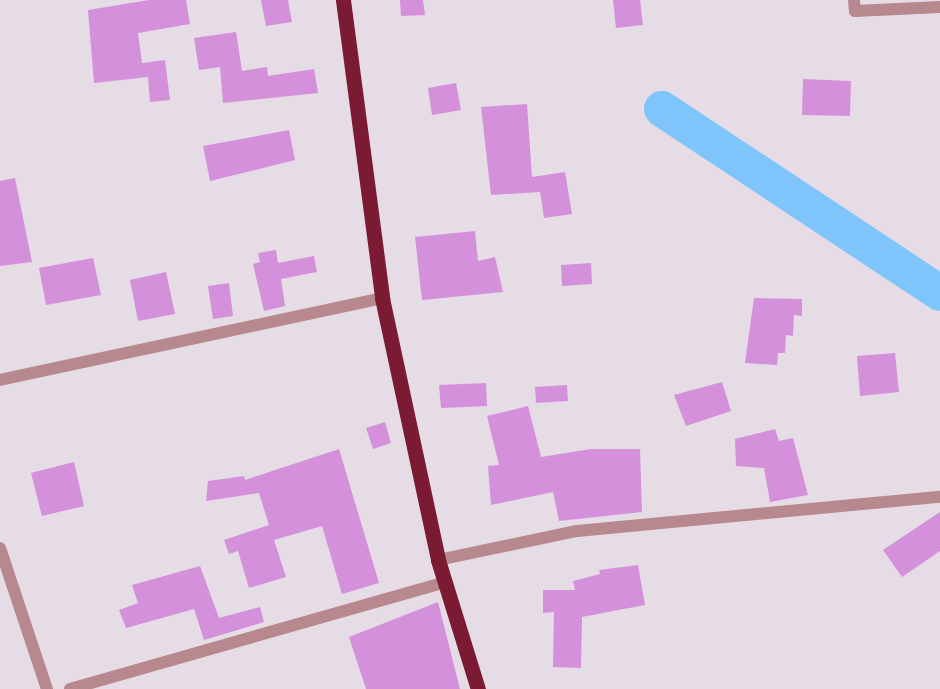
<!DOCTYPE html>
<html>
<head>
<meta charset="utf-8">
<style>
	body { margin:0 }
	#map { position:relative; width:940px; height:689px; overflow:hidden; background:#e5dce6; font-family:"Varela Round",sans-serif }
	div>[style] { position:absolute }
	.river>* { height:36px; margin:-18px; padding:0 18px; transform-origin:18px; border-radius:18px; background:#7fc4fa }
	.building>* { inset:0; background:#d590dc }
	.street>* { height:12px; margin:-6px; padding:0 6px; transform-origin:6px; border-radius:6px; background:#b7888d }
	.highway>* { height:15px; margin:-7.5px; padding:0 7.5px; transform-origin:7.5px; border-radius:7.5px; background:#7b1b33 }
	span { translate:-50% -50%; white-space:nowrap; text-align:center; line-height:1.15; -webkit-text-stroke:4.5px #fff; paint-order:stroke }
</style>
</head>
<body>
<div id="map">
	<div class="river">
		<i style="left:662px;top:109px;width:333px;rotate:33.5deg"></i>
	</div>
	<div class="building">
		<i style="clip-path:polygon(149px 0,186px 0,190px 24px,138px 33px,142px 63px,165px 60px,170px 100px,150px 102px,148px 77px,94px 83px,88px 10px)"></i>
		<i style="clip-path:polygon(261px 0,288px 0,292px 22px,266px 26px)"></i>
		<i style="clip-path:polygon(400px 0,423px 0,425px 15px,401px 16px)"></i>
		<i style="clip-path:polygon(613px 0,640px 0,643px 25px,616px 28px)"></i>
		<i style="clip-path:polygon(236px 32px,242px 71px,267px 67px,268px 76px,314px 69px,318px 93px,223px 103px,220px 67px,199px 70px,194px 38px)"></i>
		<i style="clip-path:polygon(803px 79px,851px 81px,850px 116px,802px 115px)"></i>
		<i style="clip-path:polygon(456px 83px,461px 110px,432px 115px,428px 88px)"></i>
		<i style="clip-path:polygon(527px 104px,532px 177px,565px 172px,572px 214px,544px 218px,540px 192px,491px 195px,481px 107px)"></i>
		<i style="clip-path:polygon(289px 130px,295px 160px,210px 181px,203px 146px)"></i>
		<i style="clip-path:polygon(15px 178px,32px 262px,0 266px,0 181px)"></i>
		<i style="clip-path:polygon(475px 231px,478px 261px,495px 257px,503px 292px,422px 300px,415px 237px)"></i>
		<i style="clip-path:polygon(276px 250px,278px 263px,314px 256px,317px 272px,281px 279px,285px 306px,264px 311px,253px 264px,260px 262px,258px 253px)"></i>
		<i style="clip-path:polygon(93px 258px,101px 295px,46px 305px,39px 268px)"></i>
		<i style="clip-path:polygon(591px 263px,592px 284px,562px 286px,561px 265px)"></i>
		<i style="clip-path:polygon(166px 272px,175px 314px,138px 321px,130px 280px)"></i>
		<i style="clip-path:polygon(229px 283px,233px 316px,213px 319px,208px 286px)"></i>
		<i style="clip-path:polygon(754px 298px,802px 299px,802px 316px,794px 315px,793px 336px,786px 335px,785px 353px,778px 353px,777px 365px,745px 363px)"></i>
		<i style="clip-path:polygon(895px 353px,899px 392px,860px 396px,857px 356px)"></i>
		<i style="clip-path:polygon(722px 382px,731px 411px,686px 426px,674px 395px)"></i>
		<i style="clip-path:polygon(486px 383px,487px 406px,441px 408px,439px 385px)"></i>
		<i style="clip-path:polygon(567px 385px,568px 401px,536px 403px,535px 387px)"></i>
		<i style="clip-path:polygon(528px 406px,541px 457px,591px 449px,640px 449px,642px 512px,559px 521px,553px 492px,491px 505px,488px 466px,499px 465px,487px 416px)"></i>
		<i style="clip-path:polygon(385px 422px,391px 443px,373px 449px,366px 428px)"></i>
		<i style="clip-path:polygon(775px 429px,779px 441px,793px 438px,808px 495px,770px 502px,764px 468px,736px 466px,735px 439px)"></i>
		<i style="clip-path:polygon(339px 449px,379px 583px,342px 594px,322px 526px,274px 540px,286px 577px,249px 588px,238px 551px,229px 554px,224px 540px,269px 525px,259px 493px,206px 501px,208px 481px,244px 476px,245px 480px)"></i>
		<i style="clip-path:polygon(74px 462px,84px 506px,42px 516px,31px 473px)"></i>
		<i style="clip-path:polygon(940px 512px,940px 551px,902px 577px,883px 550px)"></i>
		<i style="clip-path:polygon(638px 565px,645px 605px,582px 617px,581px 668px,553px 667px,554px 612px,543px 613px,543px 590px,575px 590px,573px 581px,600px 574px,599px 570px)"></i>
		<i style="clip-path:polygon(200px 566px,219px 618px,260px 607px,264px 622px,204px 640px,194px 609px,126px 628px,119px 610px,138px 603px,132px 585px)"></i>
		<i style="clip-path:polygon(438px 602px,460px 689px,366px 689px,349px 637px)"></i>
	</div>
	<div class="street">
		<i style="left:854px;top:0;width:11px;rotate:85deg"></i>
		<i style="left:855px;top:11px;width:85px;rotate:-2.7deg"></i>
		<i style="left:0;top:380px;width:391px;rotate:-12.1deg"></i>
		<i style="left:0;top:548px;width:149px;rotate:71.6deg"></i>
		<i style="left:438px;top:560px;width:142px;rotate:-11.8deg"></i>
		<i style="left:577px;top:531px;width:365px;rotate:-5.4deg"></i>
		<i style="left:70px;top:689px;width:390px;rotate:-15.9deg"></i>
	</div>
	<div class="highway">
		<i style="left:343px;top:0;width:301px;rotate:82.5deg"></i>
		<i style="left:382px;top:298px;width:268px;rotate:77.9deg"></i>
		<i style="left:438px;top:560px;width:135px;rotate:72.8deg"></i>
	</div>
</div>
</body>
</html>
